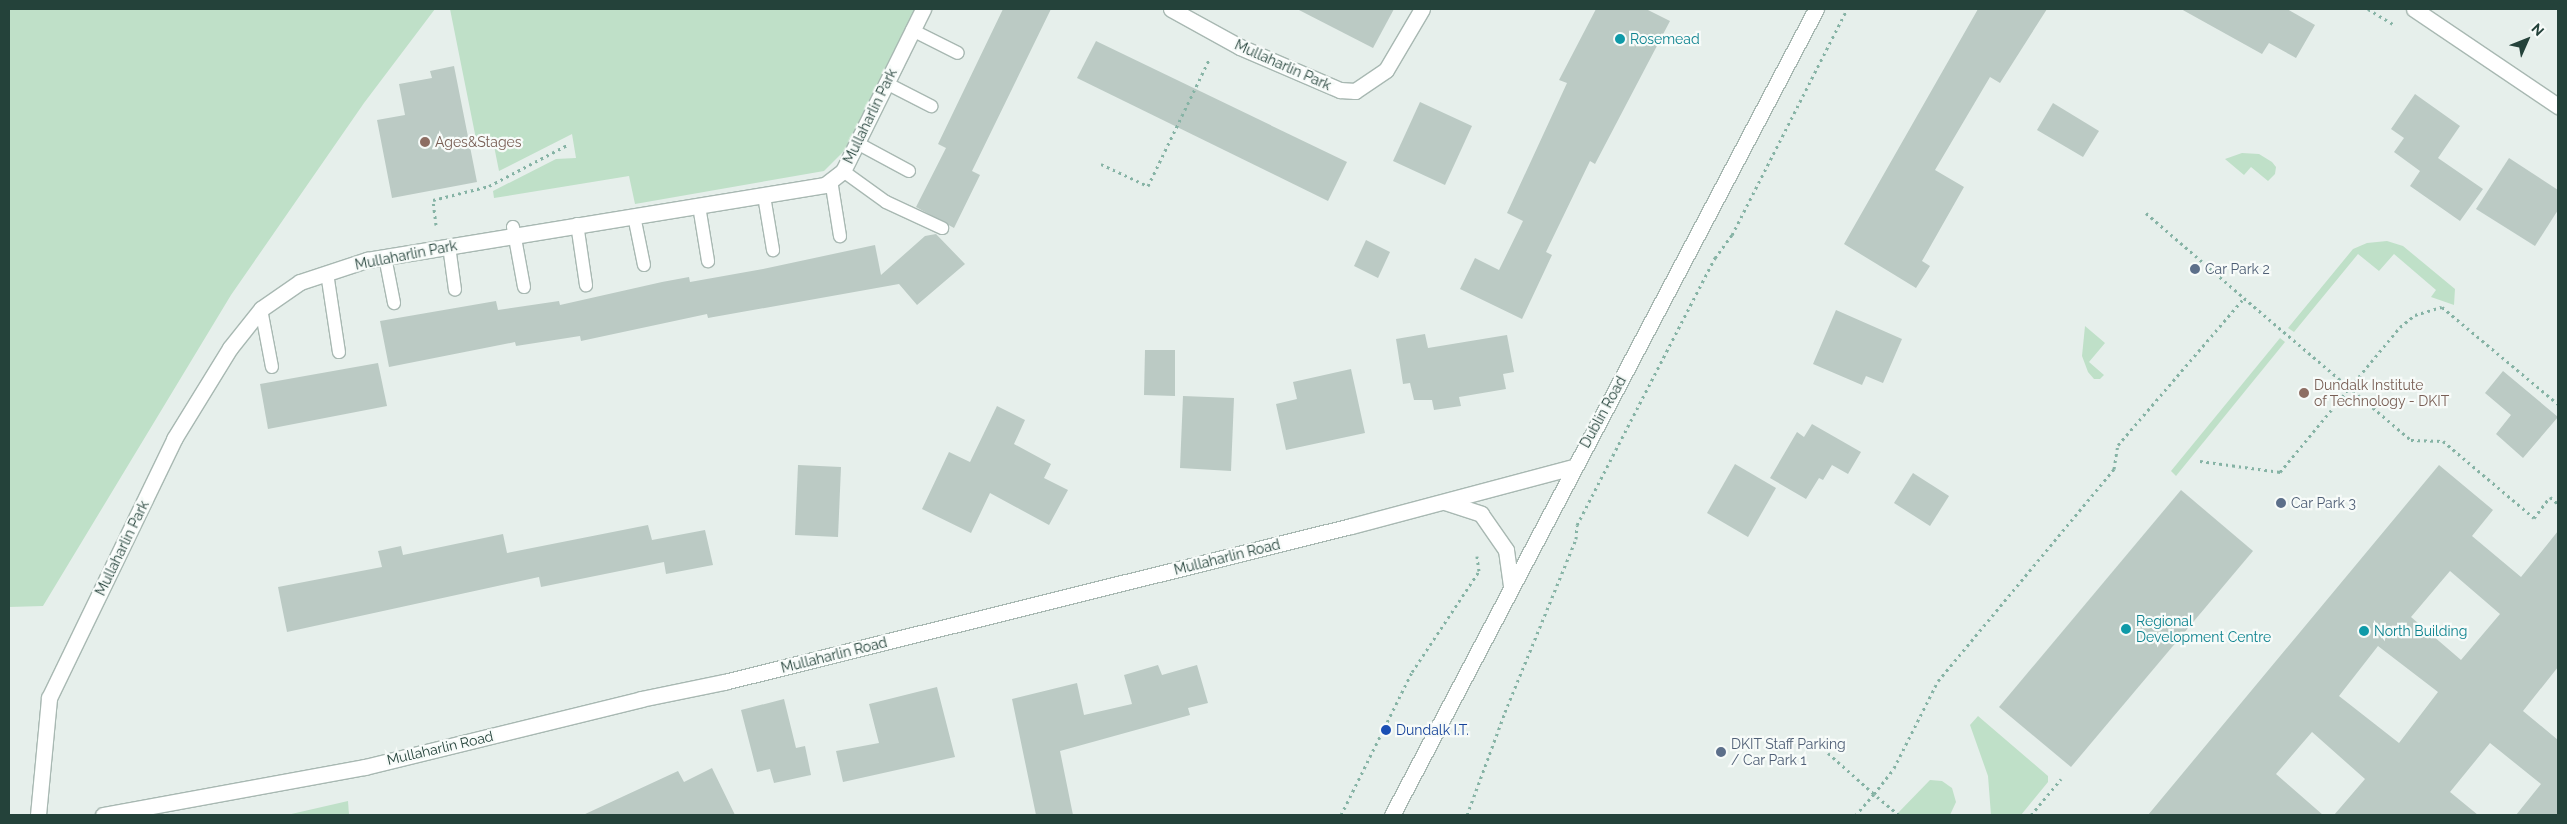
<!DOCTYPE html>
<html>
<head>
<meta charset="utf-8">
<style>
	body { margin:0 }
	#map { position:relative; width:2567px; height:824px; overflow:hidden; background:#e6efeb; font-family:Raleway,sans-serif }
	div>[style] { position:absolute }
	.green>* { inset:0; background:#bfe0c8 }
	.building>* { inset:0; background:#bbcac4 }
	.path>* { height:3px; margin-top:-1.5px; transform-origin:0; background:repeating-linear-gradient(90deg,#86b3a5 0 2.5px,transparent 0 6.5px) }
	.roads { filter:drop-shadow(1px 0 #a8b8b2) drop-shadow(-1px 0 #a8b8b2) drop-shadow(0 1px #a8b8b2) drop-shadow(0 -1px #a8b8b2) }
	.lane>* { height:12px; margin:-6px; padding:0 6px; transform-origin:6px; border-radius:6px; background:#fff }
	.street>* { height:15px; margin:-7.5px; padding:0 7.5px; transform-origin:7.5px; border-radius:7.5px; background:#fff }
	.secondary>* { height:15px; margin:-7.5px; padding:0 7.5px; transform-origin:7.5px; border-radius:7.5px; background:#fff }
	.dots>* { width:14px; height:14px; translate:-50% -50%; box-sizing:border-box; border:2px solid #f7fbf9; border-radius:50% }
	span { translate:-50% -50%; white-space:nowrap; text-align:center; line-height:1.15; -webkit-text-stroke:4.5px #f7fbf9; paint-order:stroke }
	.culture-label { font-size:14px; color:#0d838f }
	.left { translate:0 -50%; text-align:left }
	.street-label { font-size:14px; color:#24423a }
	.education-label { font-size:14px; color:#785e54 }
	.service-label { font-size:14px; color:#4e5e75 }
	.transit-label { font-size:14px; color:#164399 }
	.frame { position:absolute; inset:0; border:10px solid #24423a; pointer-events:none }
	.north { position:absolute; left:2502px; top:15px; width:50px; height:50px; -webkit-text-stroke:4px #f7fbf9; paint-order:stroke; rotate:46deg; font-size:14px; font-weight:700; line-height:20px; text-align:center; color:#24423a }
	.north::after { content:''; display:block; margin:auto; width:18px; height:22px; background:#24423a; clip-path:polygon(50% 0,100% 100%,50% 72%,0 100%) }
</style>
</head>
<body>
<div id="map">
	<div class="green">
		<i style="clip-path:polygon(9px 9px,435px 9px,364px 103px,231px 295px,43px 606px,9px 607px)"></i>
		<i style="clip-path:polygon(450px 9px,915px 9px,847px 148px,824px 171px,635px 204px,629px 176px,494px 198px,493px 191px,556px 159px,576px 158px,572px 134px,499px 171px,493px 141px,477px 144px)"></i>
		<i style="clip-path:polygon(2242px 153px,2259px 154px,2272px 162px,2276px 167px,2275px 174px,2268px 181px,2251px 167px,2244px 175px,2225px 159px)"></i>
		<i style="clip-path:polygon(2387px 241px,2403px 246px,2455px 289px,2454px 305px,2431px 297px,2436px 290px,2394px 254px,2379px 271px,2358px 254px,2294px 332px,2288px 328px,2353px 249px,2367px 243px)"></i>
		<i style="clip-path:polygon(2085px 326px,2105px 343px,2089px 362px,2104px 375px,2100px 379px,2094px 379px,2088px 372px,2082px 356px)"></i>
		<i style="clip-path:polygon(2280px 338px,2285px 342px,2176px 476px,2171px 471px)"></i>
		<i style="clip-path:polygon(1978px 716px,2048px 776px,2048px 782px,2021px 815px,1991px 815px,1988px 776px,1970px 725px)"></i>
		<i style="clip-path:polygon(1930px 780px,1942px 781px,1952px 788px,1956px 802px,1950px 815px,1896px 815px)"></i>
		<i style="clip-path:polygon(348px 801px,349px 815px,287px 815px)"></i>
	</div>
	<div class="building">
		<i style="clip-path:polygon(1003px 9px,1051px 9px,972px 171px,980px 175px,954px 228px,916px 207px,946px 148px,938px 144px)"></i>
		<i style="clip-path:polygon(1297px 9px,1394px 9px,1373px 48px)"></i>
		<i style="clip-path:polygon(1596px 9px,1646px 9px,1670px 21px,1595px 164px,1590px 161px,1546px 252px,1552px 255px,1522px 319px,1460px 289px,1475px 258px,1499px 270px,1523px 221px,1507px 213px,1567px 83px,1559px 80px)"></i>
		<i style="clip-path:polygon(1978px 9px,2047px 9px,2000px 83px,1990px 77px,1935px 170px,1964px 187px,1922px 261px,1930px 266px,1916px 288px,1844px 244px)"></i>
		<i style="clip-path:polygon(2181px 9px,2287px 9px,2315px 25px,2296px 58px,2269px 43px,2262px 54px)"></i>
		<i style="clip-path:polygon(1096px 41px,1347px 162px,1328px 201px,1077px 78px)"></i>
		<i style="clip-path:polygon(454px 66px,477px 182px,392px 198px,377px 120px,405px 115px,399px 84px,432px 78px,430px 71px)"></i>
		<i style="clip-path:polygon(2415px 94px,2460px 126px,2438px 158px,2483px 189px,2460px 221px,2410px 186px,2420px 171px,2394px 152px,2404px 138px,2391px 129px)"></i>
		<i style="clip-path:polygon(1420px 102px,1472px 126px,1445px 185px,1393px 161px)"></i>
		<i style="clip-path:polygon(2053px 103px,2099px 131px,2083px 157px,2037px 130px)"></i>
		<i style="clip-path:polygon(2509px 158px,2558px 190px,2558px 210px,2535px 246px,2476px 209px)"></i>
		<i style="clip-path:polygon(936px 234px,965px 264px,917px 305px,899px 284px,708px 318px,707px 314px,581px 341px,580px 336px,516px 346px,515px 342px,389px 367px,380px 321px,496px 301px,498px 310px,559px 301px,560px 305px,662px 282px,689px 277px,690px 282px,763px 269px,875px 245px,881px 275px,925px 236px)"></i>
		<i style="clip-path:polygon(1366px 240px,1390px 252px,1378px 278px,1354px 266px)"></i>
		<i style="clip-path:polygon(1836px 310px,1902px 339px,1883px 383px,1866px 376px,1862px 385px,1813px 364px)"></i>
		<i style="clip-path:polygon(1425px 334px,1428px 348px,1507px 335px,1514px 372px,1503px 374px,1506px 389px,1459px 397px,1461px 406px,1434px 410px,1432px 400px,1414px 400px,1410px 383px,1403px 384px,1396px 339px)"></i>
		<i style="clip-path:polygon(1145px 350px,1175px 350px,1175px 396px,1144px 395px)"></i>
		<i style="clip-path:polygon(378px 363px,387px 406px,268px 429px,260px 384px)"></i>
		<i style="clip-path:polygon(1351px 369px,1365px 433px,1286px 450px,1276px 404px,1297px 399px,1293px 382px)"></i>
		<i style="clip-path:polygon(2503px 371px,2558px 417px,2523px 458px,2496px 434px,2511px 415px,2485px 393px)"></i>
		<i style="clip-path:polygon(1183px 396px,1234px 398px,1231px 471px,1180px 468px)"></i>
		<i style="clip-path:polygon(997px 406px,1025px 420px,1014px 444px,1051px 464px,1044px 478px,1068px 490px,1049px 525px,990px 493px,971px 533px,922px 509px,949px 452px,970px 462px)"></i>
		<i style="clip-path:polygon(1812px 424px,1861px 452px,1848px 474px,1832px 465px,1823px 480px,1819px 478px,1806px 499px,1770px 478px,1797px 432px,1804px 437px)"></i>
		<i style="clip-path:polygon(1735px 464px,1776px 488px,1748px 537px,1707px 513px)"></i>
		<i style="clip-path:polygon(798px 465px,841px 467px,838px 537px,795px 535px)"></i>
		<i style="clip-path:polygon(evenodd,2439px 465px,2493px 510px,2472px 536px,2521px 577px,2558px 531px,2558px 667px,2523px 711px,2558px 740px,2558px 815px,2516px 815px,2541px 784px,2490px 743px,2450px 792px,2478px 815px,2334px 815px,2365px 779px,2312px 732px,2276px 774px,2323px 815px,2148px 815px,2439px 465px,2450px 571px,2500px 614px,2461px 660px,2411px 617px,2450px 571px,2439px 465px,2378px 646px,2438px 692px,2399px 743px,2339px 696px,2378px 646px)"></i>
		<i style="clip-path:polygon(1913px 473px,1949px 496px,1930px 526px,1894px 503px)"></i>
		<i style="clip-path:polygon(2181px 490px,2253px 551px,2071px 767px,1999px 707px)"></i>
		<i style="clip-path:polygon(648px 525px,652px 540px,705px 530px,713px 565px,666px 574px,664px 562px,541px 587px,539px 577px,287px 632px,278px 587px,382px 567px,378px 551px,401px 546px,403px 555px,503px 534px,507px 553px)"></i>
		<i style="clip-path:polygon(1158px 665px,1162px 675px,1197px 665px,1208px 703px,1188px 708px,1190px 715px,1060px 751px,1073px 815px,1036px 815px,1012px 699px,1077px 683px,1084px 715px,1132px 704px,1124px 675px)"></i>
		<i style="clip-path:polygon(937px 687px,955px 757px,843px 782px,836px 751px,879px 743px,869px 704px)"></i>
		<i style="clip-path:polygon(784px 699px,796px 748px,805px 746px,811px 775px,774px 783px,770px 769px,757px 772px,741px 710px)"></i>
		<i style="clip-path:polygon(712px 768px,735px 815px,583px 815px,678px 771px,684px 782px)"></i>
	</div>
	<div class="path">
		<i style="left:2368px;top:9px;width:31px;rotate:31deg"></i>
		<i style="left:1101px;top:164px;width:52px;rotate:25.1deg"></i>
		<i style="left:1148px;top:186px;width:142px;rotate:-64.2deg"></i>
		<i style="left:2146px;top:213px;width:130px;rotate:40.9deg"></i>
		<i style="left:436px;top:225px;width:25px;rotate:-97deg"></i>
		<i style="left:433px;top:200px;width:58px;rotate:-14deg"></i>
		<i style="left:489px;top:186px;width:88px;rotate:-27.7deg"></i>
		<i style="left:2200px;top:461px;width:81px;rotate:7.8deg"></i>
		<i style="left:2280px;top:472px;width:188px;rotate:-50.4deg"></i>
		<i style="left:2400px;top:327px;width:19px;rotate:-39deg"></i>
		<i style="left:2415px;top:315px;width:28px;rotate:-17deg"></i>
		<i style="left:2442px;top:307px;width:151px;rotate:39.9deg"></i>
		<i style="left:1828px;top:753px;width:62px;rotate:41.7deg"></i>
		<i style="left:1874px;top:794px;width:28px;rotate:131deg"></i>
		<i style="left:1341px;top:815px;width:160px;rotate:-63.6deg"></i>
		<i style="left:1412px;top:672px;width:121px;rotate:-56.4deg"></i>
		<i style="left:1479px;top:571px;width:15px;rotate:-98deg"></i>
		<i style="left:1467px;top:815px;width:110px;rotate:-69.7deg"></i>
		<i style="left:1505px;top:712px;width:187px;rotate:-67.7deg"></i>
		<i style="left:1576px;top:539px;width:14px;rotate:-86deg"></i>
		<i style="left:1577px;top:525px;width:301px;rotate:-62.7deg"></i>
		<i style="left:1715px;top:258px;width:29px;rotate:-54deg"></i>
		<i style="left:1732px;top:235px;width:254px;rotate:-63deg"></i>
		<i style="left:1899px;top:815px;width:33px;rotate:-140deg"></i>
		<i style="left:1874px;top:794px;width:33px;rotate:-52deg"></i>
		<i style="left:1894px;top:768px;width:97px;rotate:-63.2deg"></i>
		<i style="left:1938px;top:681px;width:276px;rotate:-50.3deg"></i>
		<i style="left:2114px;top:469px;width:24px;rotate:-81deg"></i>
		<i style="left:2118px;top:445px;width:194px;rotate:-49.4deg"></i>
		<i style="left:2244px;top:298px;width:219px;rotate:40.4deg"></i>
		<i style="left:2411px;top:440px;width:32px;rotate:2deg"></i>
		<i style="left:2443px;top:441px;width:119px;rotate:40.2deg"></i>
		<i style="left:2534px;top:518px;width:26px;rotate:-53deg"></i>
		<i style="left:2550px;top:497px;width:11px;rotate:41deg"></i>
		<i style="left:2031px;top:815px;width:47px;rotate:-50.2deg"></i>
	</div>
	<div class="roads">
		<div class="lane">
			<i style="left:912px;top:30px;width:51px;rotate:26.6deg"></i>
			<i style="left:886px;top:83px;width:51px;rotate:27.1deg"></i>
			<i style="left:857px;top:143px;width:59px;rotate:28.3deg"></i>
			<i style="left:843px;top:171px;width:53px;rotate:35.8deg"></i>
			<i style="left:886px;top:202px;width:62px;rotate:24.9deg"></i>
			<i style="left:831px;top:180px;width:57px;rotate:80.9deg"></i>
			<i style="left:764px;top:196px;width:55px;rotate:80.5deg"></i>
			<i style="left:699px;top:206px;width:56px;rotate:80.7deg"></i>
			<i style="left:634px;top:216px;width:50px;rotate:78.5deg"></i>
			<i style="left:577px;top:224px;width:62px;rotate:81.6deg"></i>
			<i style="left:513px;top:227px;width:61px;rotate:79.6deg"></i>
			<i style="left:449px;top:246px;width:44px;rotate:82.2deg"></i>
			<i style="left:385px;top:257px;width:47px;rotate:78.9deg"></i>
			<i style="left:327px;top:273px;width:80px;rotate:81.4deg"></i>
			<i style="left:261px;top:309px;width:59px;rotate:79.3deg"></i>
		</div>
		<div class="street">
			<i style="left:1171px;top:9px;width:79px;rotate:28.8deg"></i>
			<i style="left:1240px;top:47px;width:109px;rotate:23.3deg"></i>
			<i style="left:1340px;top:90px;width:15px;rotate:4deg"></i>
			<i style="left:1355px;top:91px;width:37px;rotate:-34deg"></i>
			<i style="left:1386px;top:70px;width:71px;rotate:-59.5deg"></i>
			<i style="left:2414px;top:9px;width:174px;rotate:34deg"></i>
			<i style="left:1445px;top:502px;width:38px;rotate:18deg"></i>
			<i style="left:1481px;top:514px;width:44px;rotate:55.2deg"></i>
			<i style="left:1506px;top:550px;width:36px;rotate:82deg"></i>
			<i style="left:38px;top:815px;width:118px;rotate:-84.6deg"></i>
			<i style="left:49px;top:698px;width:288px;rotate:-64.2deg"></i>
			<i style="left:174px;top:439px;width:107px;rotate:-58.4deg"></i>
			<i style="left:230px;top:348px;width:50px;rotate:-51.5deg"></i>
			<i style="left:261px;top:309px;width:47px;rotate:-34.7deg"></i>
			<i style="left:300px;top:282px;width:71px;rotate:-18.2deg"></i>
			<i style="left:367px;top:260px;width:464px;rotate:-9.3deg"></i>
			<i style="left:825px;top:185px;width:23px;rotate:-38deg"></i>
			<i style="left:843px;top:171px;width:181px;rotate:-63.7deg"></i>
			<i style="left:103px;top:815px;width:266px;rotate:-10.4deg"></i>
			<i style="left:365px;top:767px;width:284px;rotate:-13.8deg"></i>
			<i style="left:641px;top:699px;width:85px;rotate:-11.6deg"></i>
			<i style="left:724px;top:682px;width:646px;rotate:-13.97deg"></i>
			<i style="left:1351px;top:526px;width:230px;rotate:-14.9deg"></i>
		</div>
		<div class="secondary">
			<i style="left:1392px;top:815px;width:911px;rotate:-62.25deg"></i>
		</div>
	</div>
	<div class="dots">
		<i style="left:1620px;top:39px;background:#0f9aa8"></i>
		<i style="left:425px;top:142px;background:#8d6e63"></i>
		<i style="left:2195px;top:269px;background:#5c6f8a"></i>
		<i style="left:2304px;top:393px;background:#8d6e63"></i>
		<i style="left:2281px;top:503px;background:#5c6f8a"></i>
		<i style="left:2126px;top:629px;background:#0f9aa8"></i>
		<i style="left:2364px;top:631px;background:#0f9aa8"></i>
		<i style="left:1386px;top:730px;background:#1a4fb4"></i>
		<i style="left:1721px;top:752px;background:#5c6f8a"></i>
	</div>
	<div class="culture-label">
		<span class="left" style="left:1630px;top:39px">Rosemead</span>
		<span class="left" style="left:2136px;top:629px">Regional<br>Development Centre</span>
		<span class="left" style="left:2374px;top:631px">North Building</span>
	</div>
	<div class="street-label">
		<span style="left:1283px;top:65px;rotate:24deg">Mullaharlin Park</span>
		<span style="left:870px;top:116px;rotate:-64deg">Mullaharlin Park</span>
		<span style="left:406px;top:255px;rotate:-11deg">Mullaharlin Park</span>
		<span style="left:1603px;top:412px;rotate:-61deg">Dublin Road</span>
		<span style="left:122px;top:548px;rotate:-64deg">Mullaharlin Park</span>
		<span style="left:1227px;top:557px;rotate:-14deg">Mullaharlin Road</span>
		<span style="left:834px;top:655px;rotate:-14deg">Mullaharlin Road</span>
		<span style="left:440px;top:748px;rotate:-13deg">Mullaharlin Road</span>
	</div>
	<div class="education-label">
		<span class="left" style="left:435px;top:142px">Ages&amp;Stages</span>
		<span class="left" style="left:2314px;top:393px">Dundalk Institute<br>of Technology - DKIT</span>
	</div>
	<div class="service-label">
		<span class="left" style="left:2205px;top:269px">Car Park 2</span>
		<span class="left" style="left:2291px;top:503px">Car Park 3</span>
		<span class="left" style="left:1731px;top:752px">DKIT Staff Parking<br>/ Car Park 1</span>
	</div>
	<div class="transit-label">
		<span class="left" style="left:1396px;top:730px">Dundalk I.T.</span>
	</div>
	<div class="frame"></div>
	<div class="north">N</div>
</div>
</body>
</html>
